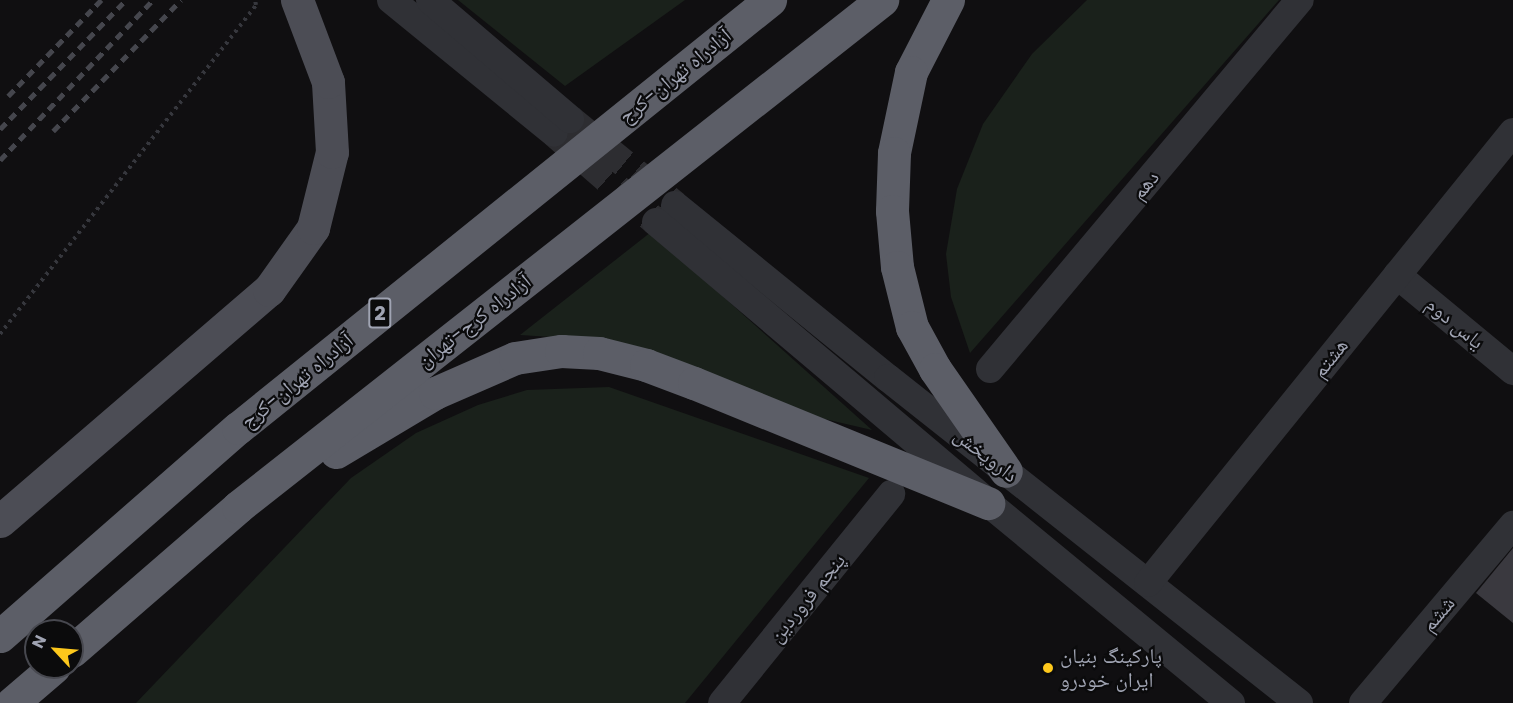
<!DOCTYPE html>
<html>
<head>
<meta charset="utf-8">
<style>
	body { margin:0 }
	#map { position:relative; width:1513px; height:703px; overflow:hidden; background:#100f11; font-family:Poppins,"Noto Naskh Arabic",sans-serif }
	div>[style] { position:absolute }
	.green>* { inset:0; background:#1a211b }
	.building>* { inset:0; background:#3a393f }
	.minor-tunnel>* { height:28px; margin-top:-14px; transform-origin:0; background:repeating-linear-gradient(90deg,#2d2d31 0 28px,transparent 0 42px) }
	.path>* { height:4px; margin-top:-2px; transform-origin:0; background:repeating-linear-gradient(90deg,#36373d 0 3px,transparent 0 7.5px) }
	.minor>* { height:28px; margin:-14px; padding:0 14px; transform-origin:14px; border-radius:14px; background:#303136 }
	.major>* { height:33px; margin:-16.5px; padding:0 16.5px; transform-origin:16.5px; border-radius:16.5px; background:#4c4d55 }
	.highway>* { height:33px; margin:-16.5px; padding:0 16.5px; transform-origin:16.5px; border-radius:16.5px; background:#5c5e67 }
	.rail>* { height:4.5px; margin-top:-2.25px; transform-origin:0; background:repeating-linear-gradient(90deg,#45464d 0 8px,transparent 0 14px) }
	.dots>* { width:16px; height:16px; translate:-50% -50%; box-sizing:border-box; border:3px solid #0b0b0c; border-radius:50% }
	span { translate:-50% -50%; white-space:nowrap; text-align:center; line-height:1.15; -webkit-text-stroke:4.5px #0b0b0c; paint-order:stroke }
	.shield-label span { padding:2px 4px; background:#0b0b0c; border:2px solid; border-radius:4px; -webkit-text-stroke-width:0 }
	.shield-label { font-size:20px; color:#a0a4b3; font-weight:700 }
	.street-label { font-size:21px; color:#a0a4b3 }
	.poi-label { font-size:21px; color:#a0a4b3 }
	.left { translate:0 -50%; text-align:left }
	.north { position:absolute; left:24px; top:619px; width:60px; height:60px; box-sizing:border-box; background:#0b0b0c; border:2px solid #47484f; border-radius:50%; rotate:296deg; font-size:16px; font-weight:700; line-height:24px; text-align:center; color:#a0a4b3 }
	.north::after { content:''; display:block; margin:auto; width:21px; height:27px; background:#fdc81c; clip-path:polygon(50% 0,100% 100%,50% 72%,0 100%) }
</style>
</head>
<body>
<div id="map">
	<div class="green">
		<i style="clip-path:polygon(458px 0,685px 0,565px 86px)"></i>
		<i style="clip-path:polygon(1087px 0,1279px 0,970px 353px,951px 297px,946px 254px,957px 189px,983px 124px,1032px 54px)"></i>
		<i style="clip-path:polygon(651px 232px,872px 430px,803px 414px,599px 340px,520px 335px)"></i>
		<i style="clip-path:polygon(609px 387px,869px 478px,685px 703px,136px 703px,351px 478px,416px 433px,478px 405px,527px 390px)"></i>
	</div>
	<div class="building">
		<i style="clip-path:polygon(1513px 548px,1513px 623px,1476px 593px)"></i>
	</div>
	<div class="minor-tunnel">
		<i style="left:570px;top:119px;width:136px;rotate:39.3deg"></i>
		<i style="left:554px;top:133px;width:135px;rotate:41.1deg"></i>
	</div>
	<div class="path">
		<i style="left:0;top:334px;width:417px;rotate:-52.1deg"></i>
		<i style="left:256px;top:5px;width:5px;rotate:-101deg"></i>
	</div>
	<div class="minor">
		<i style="left:391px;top:0;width:210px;rotate:39.2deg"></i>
		<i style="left:430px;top:0;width:184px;rotate:40.4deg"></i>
		<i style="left:675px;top:205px;width:274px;rotate:39.1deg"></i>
		<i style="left:888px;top:378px;width:524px;rotate:38.34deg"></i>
		<i style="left:656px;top:222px;width:435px;rotate:40.2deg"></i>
		<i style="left:988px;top:503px;width:315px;rotate:39.5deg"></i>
		<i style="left:1397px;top:275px;width:151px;rotate:39.6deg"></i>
		<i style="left:990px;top:369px;width:482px;rotate:-50deg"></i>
		<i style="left:1148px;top:583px;width:580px;rotate:-51.02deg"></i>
		<i style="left:722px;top:703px;width:269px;rotate:-51deg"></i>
		<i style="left:1363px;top:703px;width:233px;rotate:-49.9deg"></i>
	</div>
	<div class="major">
		<i style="left:0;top:521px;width:355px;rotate:-40.7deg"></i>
		<i style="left:269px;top:290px;width:76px;rotate:-54.6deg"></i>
		<i style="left:313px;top:228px;width:78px;rotate:-76deg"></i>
		<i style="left:332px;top:152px;width:70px;rotate:-93.3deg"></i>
		<i style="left:328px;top:82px;width:88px;rotate:-110.7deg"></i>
	</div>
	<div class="highway">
		<i style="left:948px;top:0;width:81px;rotate:117.2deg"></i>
		<i style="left:911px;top:72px;width:83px;rotate:101.9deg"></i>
		<i style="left:894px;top:153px;width:58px;rotate:92deg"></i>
		<i style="left:892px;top:211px;width:56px;rotate:84.9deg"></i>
		<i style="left:897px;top:267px;width:62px;rotate:76deg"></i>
		<i style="left:912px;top:327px;width:48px;rotate:61.3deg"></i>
		<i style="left:935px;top:369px;width:124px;rotate:55.2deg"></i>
		<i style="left:336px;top:452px;width:115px;rotate:-30.8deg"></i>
		<i style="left:435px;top:393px;width:87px;rotate:-23.6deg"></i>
		<i style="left:515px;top:358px;width:47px;rotate:-8.7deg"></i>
		<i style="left:561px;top:351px;width:38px;rotate:3deg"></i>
		<i style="left:599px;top:353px;width:49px;rotate:14.3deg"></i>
		<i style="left:646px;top:365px;width:51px;rotate:20.6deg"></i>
		<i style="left:694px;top:383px;width:318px;rotate:22.2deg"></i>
		<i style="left:0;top:636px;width:316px;rotate:-41.2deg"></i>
		<i style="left:238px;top:428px;width:683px;rotate:-38.82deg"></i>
		<i style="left:72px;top:651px;width:220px;rotate:-40.9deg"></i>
		<i style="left:238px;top:507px;width:820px;rotate:-38.21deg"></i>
		<i style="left:12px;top:703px;width:55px;rotate:-40.6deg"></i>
	</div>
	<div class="rail">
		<i style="left:8px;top:96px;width:134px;rotate:-45.9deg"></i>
		<i style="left:0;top:129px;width:180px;rotate:-45.7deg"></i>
		<i style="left:53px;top:131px;width:183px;rotate:-45.7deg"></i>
		<i style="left:0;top:160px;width:221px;rotate:-46.3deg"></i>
	</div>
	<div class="dots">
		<i style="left:1048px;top:668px;background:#fdc81c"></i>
	</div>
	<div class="shield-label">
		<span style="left:380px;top:313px">2</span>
	</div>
	<div class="street-label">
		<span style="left:675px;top:76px;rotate:-39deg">آزادراه تهران-کرج</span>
		<span style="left:1145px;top:185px;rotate:-50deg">دهم</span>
		<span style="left:474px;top:321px;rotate:-38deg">آزادراه کرج-تهران</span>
		<span style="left:1455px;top:323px;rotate:40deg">یاس دوم</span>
		<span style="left:1330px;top:358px;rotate:-51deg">هشتم</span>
		<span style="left:297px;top:381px;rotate:-39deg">آزادراه تهران-کرج</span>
		<span style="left:986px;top:455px;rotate:38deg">داروپخش</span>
		<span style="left:807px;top:598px;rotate:-51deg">پنجم فروردین</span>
		<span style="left:1438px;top:614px;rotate:-50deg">ششم</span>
	</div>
	<div class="poi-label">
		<span class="left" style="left:1060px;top:668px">پارکینگ بنیان<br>ایران خودرو</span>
	</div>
	<div class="north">N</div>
</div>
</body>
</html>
